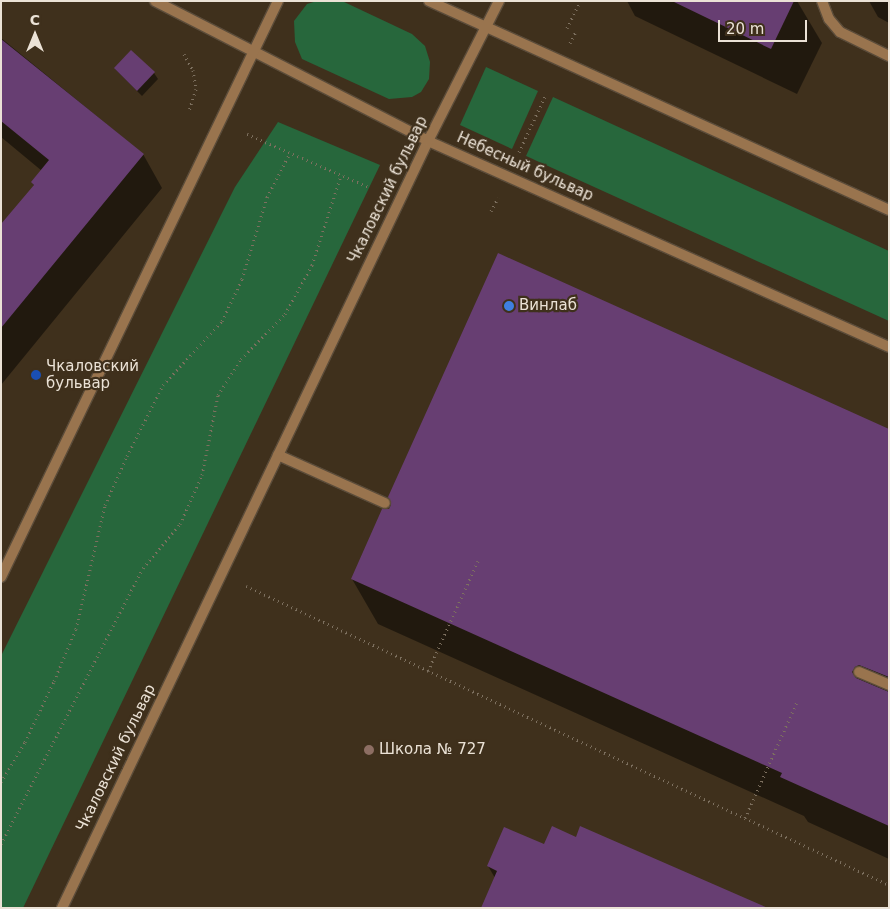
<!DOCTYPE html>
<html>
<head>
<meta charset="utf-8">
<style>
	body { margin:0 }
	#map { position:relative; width:890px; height:909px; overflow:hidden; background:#3f301c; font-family:"DejaVu Sans",sans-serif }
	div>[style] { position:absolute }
	.green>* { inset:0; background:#27673c }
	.shadow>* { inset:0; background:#0007 }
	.building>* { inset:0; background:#673e72 }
	.path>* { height:3px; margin-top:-1.5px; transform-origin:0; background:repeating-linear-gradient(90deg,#7d705f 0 1px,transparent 0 5px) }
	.roads { filter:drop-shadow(1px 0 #5b4c3a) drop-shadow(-1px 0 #5b4c3a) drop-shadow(0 1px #5b4c3a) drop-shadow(0 -1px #5b4c3a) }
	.lane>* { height:10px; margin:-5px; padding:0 5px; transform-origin:5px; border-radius:5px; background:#99744e }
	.street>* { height:10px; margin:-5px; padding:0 5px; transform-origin:5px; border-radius:5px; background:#99744e }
	.dots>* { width:14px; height:14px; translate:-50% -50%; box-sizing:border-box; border:2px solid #3f301c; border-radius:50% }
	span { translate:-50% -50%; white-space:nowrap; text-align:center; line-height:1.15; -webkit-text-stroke:4.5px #3f301c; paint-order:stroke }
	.street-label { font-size:15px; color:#ebe2d6 }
	.poi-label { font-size:15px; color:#ebe2d6 }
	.left { translate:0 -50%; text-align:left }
	.frame { position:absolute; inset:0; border:2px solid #ebe2d6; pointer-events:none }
	.north { position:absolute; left:10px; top:10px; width:50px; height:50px; -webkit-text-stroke:4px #3f301c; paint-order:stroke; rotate:0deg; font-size:14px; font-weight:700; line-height:20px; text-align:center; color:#ebe2d6 }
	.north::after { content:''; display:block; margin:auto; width:18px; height:22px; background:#ebe2d6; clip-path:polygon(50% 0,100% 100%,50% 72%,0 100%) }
	.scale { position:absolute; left:718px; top:20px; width:89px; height:22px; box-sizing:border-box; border:2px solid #ebe2d6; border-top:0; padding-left:6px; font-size:15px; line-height:18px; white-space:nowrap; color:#ebe2d6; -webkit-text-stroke:4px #3f301c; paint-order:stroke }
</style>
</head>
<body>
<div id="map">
	<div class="green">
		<i style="clip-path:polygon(317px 1px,342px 1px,412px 34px,425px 46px,430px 62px,429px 79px,421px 92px,412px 97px,389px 99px,302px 59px,295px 42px,294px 21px,307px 4px)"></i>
		<i style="clip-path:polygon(486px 67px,538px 91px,512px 149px,460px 125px)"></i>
		<i style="clip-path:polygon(553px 97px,889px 251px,889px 321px,526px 156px)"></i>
		<i style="clip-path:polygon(278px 122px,380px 165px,23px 908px,1px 908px,1px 656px,235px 187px)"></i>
	</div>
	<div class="shadow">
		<i style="clip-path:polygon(627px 1px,797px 1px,822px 43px,797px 94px,635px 16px)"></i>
		<i style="clip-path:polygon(869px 1px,889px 1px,889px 23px,878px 17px)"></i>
		<i style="clip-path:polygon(1px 38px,143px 154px,162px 188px,1px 385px,1px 226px,34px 186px,32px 182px,42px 171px,1px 137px)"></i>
		<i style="clip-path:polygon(115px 69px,154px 73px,158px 79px,142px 96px)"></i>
		<i style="clip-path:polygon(889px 431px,889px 859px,808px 822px,804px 816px,378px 624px,352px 579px)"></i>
		<i style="clip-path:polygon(576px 838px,495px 878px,488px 866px,545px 846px)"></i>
	</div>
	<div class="building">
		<i style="clip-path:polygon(672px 1px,794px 1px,771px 49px)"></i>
		<i style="clip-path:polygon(1px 39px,144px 154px,1px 328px,1px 224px,34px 185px,31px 182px,49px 160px,1px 121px)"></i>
		<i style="clip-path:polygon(131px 50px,155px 72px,137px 91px,114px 68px)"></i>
		<i style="clip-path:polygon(498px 253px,889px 429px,889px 677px,859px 665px,855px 667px,852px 672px,856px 678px,889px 692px,889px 826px,780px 777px,782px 773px,351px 579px,382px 509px,389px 509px,391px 505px,388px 497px)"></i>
		<i style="clip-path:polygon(552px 826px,576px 837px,580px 826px,768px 908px,481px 908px,497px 871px,487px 866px,504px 827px,544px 844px)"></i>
	</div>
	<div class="path">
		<i style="left:567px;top:28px;width:30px;rotate:-64deg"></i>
		<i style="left:570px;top:43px;width:13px;rotate:-63deg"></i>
		<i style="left:184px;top:54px;width:18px;rotate:61deg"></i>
		<i style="left:193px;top:70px;width:19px;rotate:81deg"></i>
		<i style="left:196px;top:89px;width:22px;rotate:108deg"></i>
		<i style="left:247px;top:134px;width:133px;rotate:23.5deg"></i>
		<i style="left:519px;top:152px;width:64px;rotate:-65deg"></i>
		<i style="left:491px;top:211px;width:15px;rotate:-62deg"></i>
		<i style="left:246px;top:586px;width:709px;rotate:24.94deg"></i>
		<i style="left:428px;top:671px;width:121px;rotate:-65.6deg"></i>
		<i style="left:1px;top:782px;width:47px;rotate:-59deg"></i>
		<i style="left:25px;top:742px;width:68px;rotate:-64.6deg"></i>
		<i style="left:54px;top:681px;width:56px;rotate:-67.1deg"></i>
		<i style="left:76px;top:629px;width:127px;rotate:-76.8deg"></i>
		<i style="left:105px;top:505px;width:54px;rotate:-65.8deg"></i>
		<i style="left:127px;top:456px;width:80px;rotate:-63.1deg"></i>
		<i style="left:163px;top:385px;width:87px;rotate:-47.3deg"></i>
		<i style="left:222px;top:321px;width:47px;rotate:-64.5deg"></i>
		<i style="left:242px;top:279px;width:86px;rotate:-73deg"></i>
		<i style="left:267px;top:197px;width:50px;rotate:-62.4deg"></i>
		<i style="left:745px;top:818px;width:127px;rotate:-65.9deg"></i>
		<i style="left:1px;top:844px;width:310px;rotate:-62.8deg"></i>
		<i style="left:143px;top:568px;width:57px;rotate:-49.9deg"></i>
		<i style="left:180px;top:524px;width:54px;rotate:-65.8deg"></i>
		<i style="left:202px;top:475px;width:82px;rotate:-78.7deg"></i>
		<i style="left:218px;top:395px;width:43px;rotate:-57.4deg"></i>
		<i style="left:241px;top:359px;width:63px;rotate:-45.6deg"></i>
		<i style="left:285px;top:314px;width:56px;rotate:-61.1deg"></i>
		<i style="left:312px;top:265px;width:95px;rotate:-72.1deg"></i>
	</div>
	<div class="roads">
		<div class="lane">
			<i style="left:822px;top:1px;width:19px;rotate:69deg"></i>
			<i style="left:829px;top:19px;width:17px;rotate:50deg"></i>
			<i style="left:840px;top:32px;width:55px;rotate:26.1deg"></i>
			<i style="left:278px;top:455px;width:117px;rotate:24.2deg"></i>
			<i style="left:859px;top:672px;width:33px;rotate:23deg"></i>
		</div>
		<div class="street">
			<i style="left:155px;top:1px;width:307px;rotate:27.1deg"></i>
			<i style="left:428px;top:141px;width:505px;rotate:24.08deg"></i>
			<i style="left:429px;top:1px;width:505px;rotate:24.43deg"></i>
			<i style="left:1px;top:577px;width:639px;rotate:-64.32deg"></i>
			<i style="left:62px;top:908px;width:850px;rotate:-64.49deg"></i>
			<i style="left:428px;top:141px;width:157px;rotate:-63.1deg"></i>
		</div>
	</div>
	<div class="dots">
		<i style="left:509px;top:306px;background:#3f7fe0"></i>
		<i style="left:36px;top:375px;background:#1a4fb4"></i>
		<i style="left:369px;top:750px;background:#8d6e63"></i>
	</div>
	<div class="street-label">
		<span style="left:525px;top:167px;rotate:24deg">Небесный бульвар</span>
		<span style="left:388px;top:190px;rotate:-64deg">Чкаловский бульвар</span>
		<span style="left:116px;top:758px;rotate:-64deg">Чкаловский бульвар</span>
	</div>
	<div class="poi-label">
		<span class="left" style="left:519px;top:306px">Винлаб</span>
		<span class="left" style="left:46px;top:375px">Чкаловский<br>бульвар</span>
		<span class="left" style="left:379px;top:750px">Школа № 727</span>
	</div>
	<div class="frame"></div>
	<div class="north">С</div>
	<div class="scale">20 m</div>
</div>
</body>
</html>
